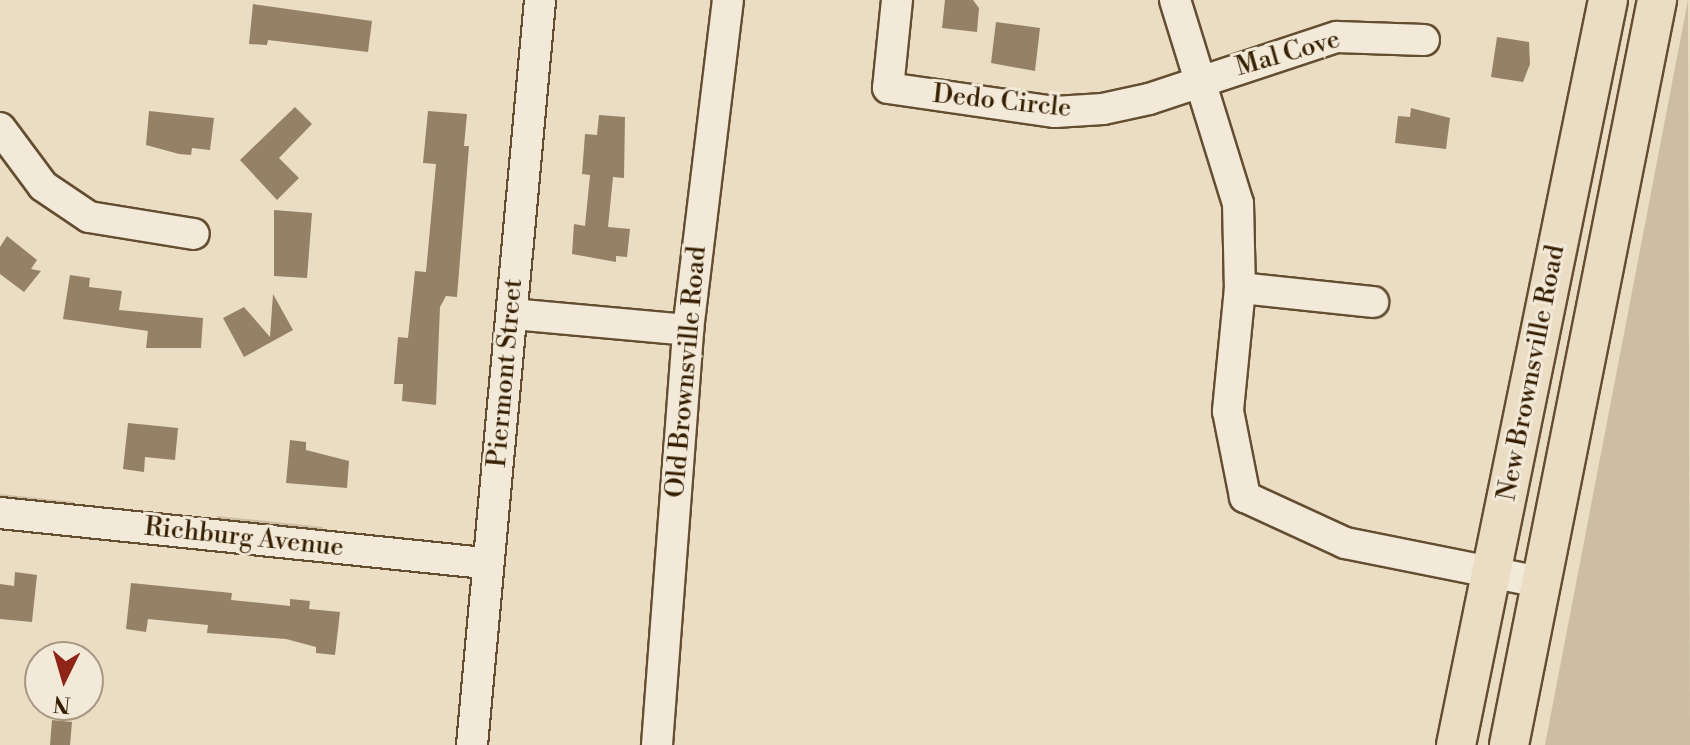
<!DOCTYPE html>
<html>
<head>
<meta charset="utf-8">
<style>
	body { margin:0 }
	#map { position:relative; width:1690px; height:745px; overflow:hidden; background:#ebddc4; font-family:"Libre Bodoni",serif }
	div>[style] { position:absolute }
	.green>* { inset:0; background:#ccbda3 }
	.building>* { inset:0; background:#948166 }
	.roads { filter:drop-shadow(2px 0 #634e31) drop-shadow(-2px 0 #634e31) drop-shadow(0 2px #634e31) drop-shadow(0 -2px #634e31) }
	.minor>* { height:30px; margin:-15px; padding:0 15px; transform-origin:15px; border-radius:15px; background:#f2e9d9 }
	.major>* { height:38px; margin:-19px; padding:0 19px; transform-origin:19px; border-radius:19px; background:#ebddc4 }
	span { translate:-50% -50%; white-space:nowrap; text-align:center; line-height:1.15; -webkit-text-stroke:6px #f2e9d9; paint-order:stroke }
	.street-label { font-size:26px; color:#361e00 }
	.north { position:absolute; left:24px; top:641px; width:80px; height:80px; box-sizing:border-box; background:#f2e9d9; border:2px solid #a79882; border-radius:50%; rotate:185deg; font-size:22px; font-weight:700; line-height:32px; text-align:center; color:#361e00 }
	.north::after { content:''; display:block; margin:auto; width:28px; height:36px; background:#8f2418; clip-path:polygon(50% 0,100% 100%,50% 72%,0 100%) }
</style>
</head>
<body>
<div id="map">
	<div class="green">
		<i style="clip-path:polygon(1688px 0,1690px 745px,1545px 745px)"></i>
		<i style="clip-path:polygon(0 494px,74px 502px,74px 506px,0 498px)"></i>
		<i style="clip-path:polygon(217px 516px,323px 527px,323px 530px,217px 519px)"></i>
	</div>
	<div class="building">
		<i style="clip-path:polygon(945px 0,973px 0,979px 8px,977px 32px,942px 28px)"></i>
		<i style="clip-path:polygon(253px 4px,372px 21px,368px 52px,268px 40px,267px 45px,249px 44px)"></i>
		<i style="clip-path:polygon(996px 22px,1040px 28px,1035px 71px,991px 63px)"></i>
		<i style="clip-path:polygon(1497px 37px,1529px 42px,1530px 64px,1523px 82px,1491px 77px)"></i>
		<i style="clip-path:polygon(295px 107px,312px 124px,279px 158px,299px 178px,277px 200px,240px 160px)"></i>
		<i style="clip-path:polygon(1411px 108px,1450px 118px,1446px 149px,1395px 143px,1398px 116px,1410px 117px)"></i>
		<i style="clip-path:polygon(149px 111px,214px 118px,210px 150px,192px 148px,191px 155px,179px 154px,146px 145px)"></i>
		<i style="clip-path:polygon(428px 111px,467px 114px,464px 146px,469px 146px,457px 297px,446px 296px,440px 307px,436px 405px,402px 401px,403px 384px,394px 384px,398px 337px,408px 338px,415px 271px,426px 272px,436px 164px,423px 163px)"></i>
		<i style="clip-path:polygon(599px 115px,625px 117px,624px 178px,613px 177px,608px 227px,630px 229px,627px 257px,616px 256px,616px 262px,572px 254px,574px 224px,585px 226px,590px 175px,582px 174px,585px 134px,597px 135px)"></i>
		<i style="clip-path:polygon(274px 210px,312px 213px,307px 278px,274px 276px)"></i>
		<i style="clip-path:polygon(7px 236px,37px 260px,31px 269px,41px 271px,24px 292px,0 274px,0 247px)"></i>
		<i style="clip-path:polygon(70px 275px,90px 278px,89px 287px,122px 291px,119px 310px,203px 318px,201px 348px,146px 348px,148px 331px,63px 319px)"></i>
		<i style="clip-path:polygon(273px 294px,293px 330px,244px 357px,223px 318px,244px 307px,270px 337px)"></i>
		<i style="clip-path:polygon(128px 423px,178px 428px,175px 460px,145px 457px,144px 472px,123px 469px)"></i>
		<i style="clip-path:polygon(290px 440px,306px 442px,306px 450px,349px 461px,347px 488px,286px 483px)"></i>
		<i style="clip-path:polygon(15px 572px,37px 575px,32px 622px,0 619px,0 584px,14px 586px)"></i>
		<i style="clip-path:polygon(131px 583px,232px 593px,231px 600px,290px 606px,290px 599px,310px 601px,309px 609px,340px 612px,335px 655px,316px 653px,316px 647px,286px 639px,207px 633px,208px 625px,148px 619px,146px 632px,126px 629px)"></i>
		<i style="clip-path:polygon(52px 720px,72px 722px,70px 745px,50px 745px)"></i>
	</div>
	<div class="roads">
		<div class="minor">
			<i style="left:897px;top:0;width:88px;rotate:95.8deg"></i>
			<i style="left:888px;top:88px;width:169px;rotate:8.2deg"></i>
			<i style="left:1055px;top:112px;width:48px;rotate:-3.6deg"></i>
			<i style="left:1103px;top:109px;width:47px;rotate:-12.3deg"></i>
			<i style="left:1149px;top:99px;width:198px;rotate:-18.3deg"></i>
			<i style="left:1337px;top:37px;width:87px;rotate:2deg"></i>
			<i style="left:1175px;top:0;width:213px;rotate:72.8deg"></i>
			<i style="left:1238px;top:203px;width:85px;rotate:88.7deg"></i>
			<i style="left:1240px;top:288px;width:124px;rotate:95.6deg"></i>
			<i style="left:1228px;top:411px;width:88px;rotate:78.8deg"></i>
			<i style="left:1245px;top:497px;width:110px;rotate:24.7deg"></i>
			<i style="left:1345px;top:543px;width:199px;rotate:11.3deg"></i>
			<i style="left:0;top:128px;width:72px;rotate:53.4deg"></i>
			<i style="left:43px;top:186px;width:55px;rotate:34deg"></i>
			<i style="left:89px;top:217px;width:106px;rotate:9.2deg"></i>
			<i style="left:1240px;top:288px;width:134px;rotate:6deg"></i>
			<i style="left:512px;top:314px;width:177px;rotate:5.2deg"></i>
			<i style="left:0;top:513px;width:491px;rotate:5.9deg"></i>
			<i style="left:472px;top:745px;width:748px;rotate:-84.78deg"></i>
			<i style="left:657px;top:745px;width:416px;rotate:-85.7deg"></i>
			<i style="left:688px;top:330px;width:332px;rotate:-83.1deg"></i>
		</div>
		<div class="major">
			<i style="left:1456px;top:745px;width:760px;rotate:-78.47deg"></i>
			<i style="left:1509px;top:745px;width:760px;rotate:-78.76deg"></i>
		</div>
	</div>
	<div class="street-label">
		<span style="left:1288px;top:54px;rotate:-16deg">Mal Cove</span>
		<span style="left:1002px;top:102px;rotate:6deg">Dedo Circle</span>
		<span style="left:687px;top:372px;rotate:-85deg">Old Brownsville Road</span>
		<span style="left:506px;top:373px;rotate:-85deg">Piermont Street</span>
		<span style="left:1532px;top:373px;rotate:-79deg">New Brownsville Road</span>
		<span style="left:244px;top:538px;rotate:6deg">Richburg Avenue</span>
	</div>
	<div class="north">N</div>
</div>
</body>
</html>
